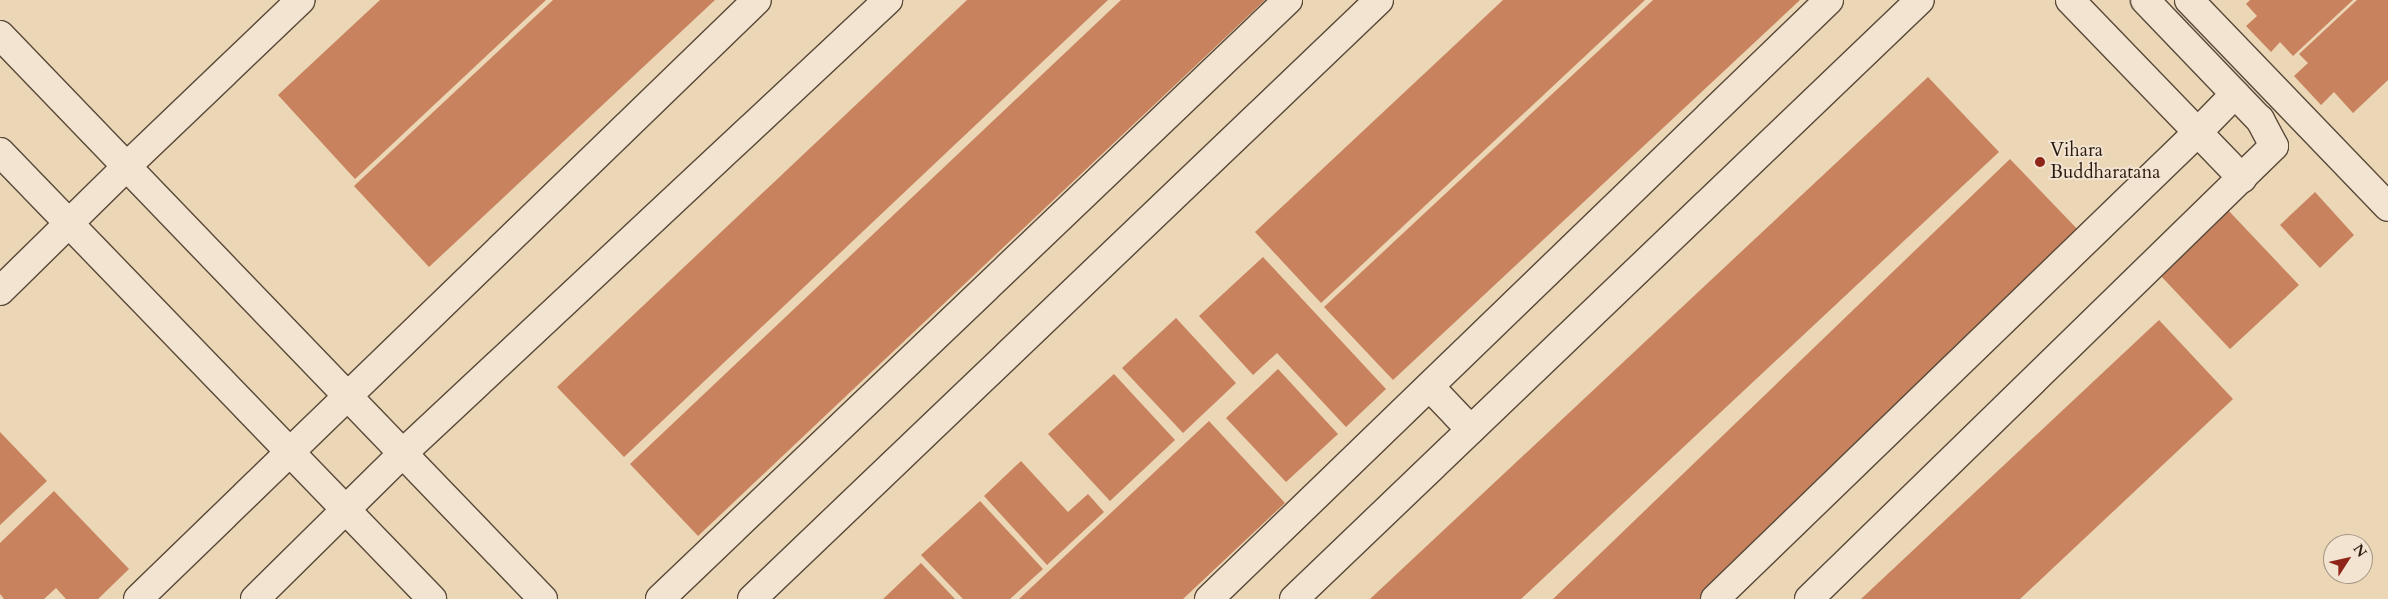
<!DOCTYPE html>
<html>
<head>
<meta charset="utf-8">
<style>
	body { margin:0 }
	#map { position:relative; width:2388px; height:599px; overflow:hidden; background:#ebd6b6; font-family:Cardo,serif }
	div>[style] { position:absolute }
	.building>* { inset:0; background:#c8825e }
	.roads { filter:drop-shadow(1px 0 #5a4a3a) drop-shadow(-1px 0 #5a4a3a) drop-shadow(0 1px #5a4a3a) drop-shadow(0 -1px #5a4a3a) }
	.minor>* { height:28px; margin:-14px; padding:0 14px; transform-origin:14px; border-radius:14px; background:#f2e4d0 }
	.dots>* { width:14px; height:14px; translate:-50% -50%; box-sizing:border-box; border:2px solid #f2e4d0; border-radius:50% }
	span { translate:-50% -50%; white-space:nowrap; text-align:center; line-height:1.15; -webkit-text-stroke:4px #f2e4d0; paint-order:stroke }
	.poi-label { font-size:19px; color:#2a1b10 }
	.left { translate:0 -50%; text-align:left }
	.north { position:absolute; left:2323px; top:534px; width:50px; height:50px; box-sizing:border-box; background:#f2e4d0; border:1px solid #a29483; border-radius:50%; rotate:55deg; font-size:14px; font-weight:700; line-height:20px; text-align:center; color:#2a1b10 }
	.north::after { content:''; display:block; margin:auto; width:18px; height:22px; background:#8f2418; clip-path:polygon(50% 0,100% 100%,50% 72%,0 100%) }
</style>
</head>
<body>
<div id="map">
	<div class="building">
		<i style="clip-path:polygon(380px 0,546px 0,355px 179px,278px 95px)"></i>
		<i style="clip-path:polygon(553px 0,715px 0,429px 267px,354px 186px)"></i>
		<i style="clip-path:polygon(967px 0,1108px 0,624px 457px,557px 387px)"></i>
		<i style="clip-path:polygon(1121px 0,1265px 0,698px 536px,630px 464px)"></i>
		<i style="clip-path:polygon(1503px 0,1645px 0,1321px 303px,1255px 232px)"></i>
		<i style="clip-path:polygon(1653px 0,1800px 0,1393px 380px,1324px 307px)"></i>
		<i style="clip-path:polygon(2250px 0,2353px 0,2293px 56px,2280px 42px,2271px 52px,2246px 26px,2257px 16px,2246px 4px)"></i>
		<i style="clip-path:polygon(2357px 0,2388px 0,2388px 80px,2353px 113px,2334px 92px,2321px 105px,2294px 76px,2308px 63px,2299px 54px)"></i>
		<i style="clip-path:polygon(1928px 77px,1999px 152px,1521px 599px,1370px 599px)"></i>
		<i style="clip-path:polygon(2010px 159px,2082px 234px,1703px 599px,1553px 599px)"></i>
		<i style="clip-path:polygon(2315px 192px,2354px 235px,2320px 268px,2280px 225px)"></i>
		<i style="clip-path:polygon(2227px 209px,2299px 285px,2230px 349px,2159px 274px)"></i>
		<i style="clip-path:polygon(1263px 257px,1386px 389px,1346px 427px,1277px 353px,1253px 375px,1199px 316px)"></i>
		<i style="clip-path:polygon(1176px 318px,1236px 383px,1183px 433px,1122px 368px)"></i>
		<i style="clip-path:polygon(2159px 320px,2233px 399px,2020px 599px,1861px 599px)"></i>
		<i style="clip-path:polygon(1278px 369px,1338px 434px,1286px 482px,1226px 418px)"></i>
		<i style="clip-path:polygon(1114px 374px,1175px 440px,1110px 501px,1048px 434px)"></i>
		<i style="clip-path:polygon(1209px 421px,1285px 503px,1183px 599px,1019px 599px)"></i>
		<i style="clip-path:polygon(0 432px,47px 481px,0 525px)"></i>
		<i style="clip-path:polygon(1021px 461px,1068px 512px,1088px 494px,1104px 512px,1047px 565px,984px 496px)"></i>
		<i style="clip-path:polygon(54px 491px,129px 569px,98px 599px,66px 599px,56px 588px,44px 599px,4px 599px,0 594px,0 543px)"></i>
		<i style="clip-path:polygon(980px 501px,1043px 569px,1010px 599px,963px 599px,921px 555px)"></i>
		<i style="clip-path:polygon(921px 563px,955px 599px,883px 599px)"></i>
	</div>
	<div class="roads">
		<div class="minor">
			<i style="left:2070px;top:0;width:248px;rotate:46deg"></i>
			<i style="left:2189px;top:0;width:287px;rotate:46.1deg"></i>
			<i style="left:0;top:35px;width:783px;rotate:46.09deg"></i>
			<i style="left:0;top:152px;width:622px;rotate:45.98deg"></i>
			<i style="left:0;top:291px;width:178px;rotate:-44.5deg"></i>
			<i style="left:127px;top:166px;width:240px;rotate:-43.7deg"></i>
			<i style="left:1430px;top:387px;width:59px;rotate:46.4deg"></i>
			<i style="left:138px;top:599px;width:861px;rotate:-44.06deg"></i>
			<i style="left:255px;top:599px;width:208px;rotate:-44.6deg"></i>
			<i style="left:403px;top:453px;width:664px;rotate:-43.05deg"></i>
			<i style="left:660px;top:599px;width:868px;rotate:-43.65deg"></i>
			<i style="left:752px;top:599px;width:867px;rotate:-43.69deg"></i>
			<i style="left:1209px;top:599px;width:862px;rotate:-44.01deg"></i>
			<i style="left:1294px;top:599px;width:866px;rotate:-43.74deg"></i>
			<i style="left:1715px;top:599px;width:672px;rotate:-44.04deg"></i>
			<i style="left:2198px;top:132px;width:53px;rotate:-45.8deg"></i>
			<i style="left:1809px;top:599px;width:649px;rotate:-44.25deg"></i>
			<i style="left:2274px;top:146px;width:30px;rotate:-118deg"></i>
			<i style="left:2260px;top:120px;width:166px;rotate:-133.8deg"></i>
		</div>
	</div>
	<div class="dots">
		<i style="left:2040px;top:162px;background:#8f2418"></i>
	</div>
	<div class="poi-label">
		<span class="left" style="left:2050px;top:162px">Vihara<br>Buddharatana</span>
	</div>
	<div class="north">N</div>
</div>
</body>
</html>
